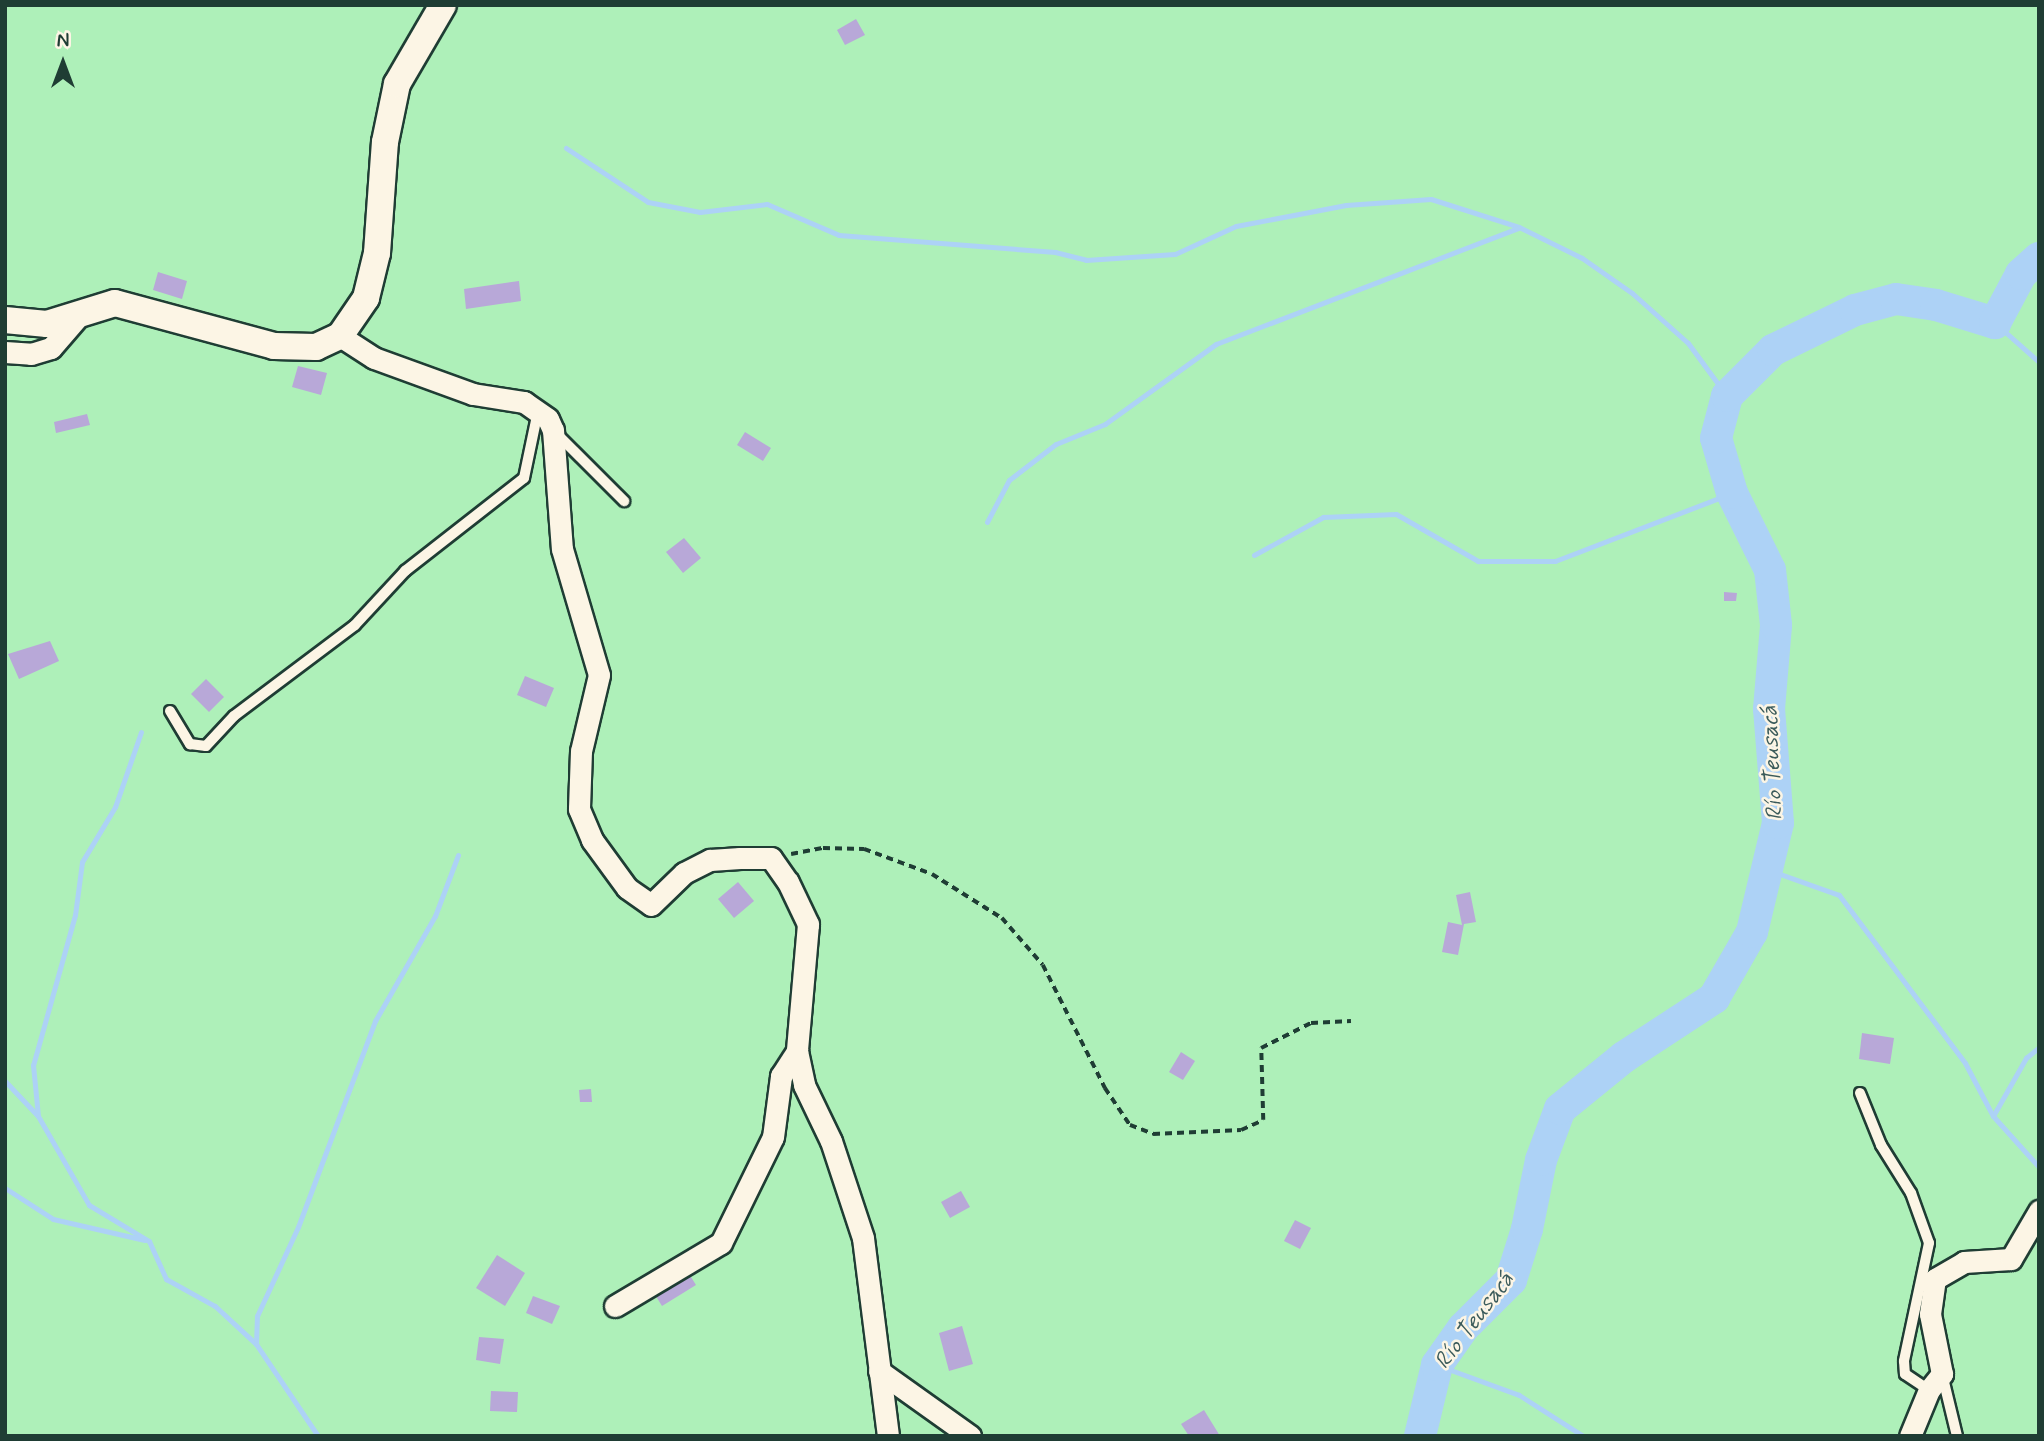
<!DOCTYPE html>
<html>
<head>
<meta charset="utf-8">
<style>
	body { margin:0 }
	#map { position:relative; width:2044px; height:1441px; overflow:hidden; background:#e8dee1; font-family:Mynerve,sans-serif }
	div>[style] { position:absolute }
	.green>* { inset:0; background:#aef0b9 }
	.stream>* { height:5px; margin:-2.5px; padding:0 2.5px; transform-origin:2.5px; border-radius:2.5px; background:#add2f6 }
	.river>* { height:32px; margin:-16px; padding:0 16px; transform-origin:16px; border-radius:16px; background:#add2f6 }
	.building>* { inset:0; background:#b8a8d8 }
	.path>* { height:3.5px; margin-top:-1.75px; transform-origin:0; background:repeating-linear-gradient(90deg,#1f3d34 0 7px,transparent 0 12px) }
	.roads { filter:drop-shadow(2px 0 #1f3d34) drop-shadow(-2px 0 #1f3d34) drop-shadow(0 2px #1f3d34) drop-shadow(0 -2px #1f3d34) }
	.service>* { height:10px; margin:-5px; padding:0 5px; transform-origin:5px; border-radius:5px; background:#fcf5e5 }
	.minor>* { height:21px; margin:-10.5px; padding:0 10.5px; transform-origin:10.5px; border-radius:10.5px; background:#fcf5e5 }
	.tertiary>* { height:26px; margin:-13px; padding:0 13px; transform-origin:13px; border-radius:13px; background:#fcf5e5 }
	span { translate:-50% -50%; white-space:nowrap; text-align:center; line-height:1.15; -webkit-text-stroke:5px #fcf5e5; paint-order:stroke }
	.water-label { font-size:23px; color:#3b5b5b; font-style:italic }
	.frame { position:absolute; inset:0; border:7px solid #1f3d34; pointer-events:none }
	.north { position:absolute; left:28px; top:28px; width:70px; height:70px; -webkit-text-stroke:5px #fcf5e5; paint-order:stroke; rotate:0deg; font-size:19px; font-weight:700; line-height:28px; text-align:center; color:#1f3d34 }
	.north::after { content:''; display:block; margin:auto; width:24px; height:32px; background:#1f3d34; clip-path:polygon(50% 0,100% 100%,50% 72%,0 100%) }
</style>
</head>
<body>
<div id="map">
	<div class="green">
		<i style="clip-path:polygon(5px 5px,2039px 5px,2039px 1436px,5px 1436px)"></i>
	</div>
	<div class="stream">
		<i style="left:566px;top:148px;width:98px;rotate:33.4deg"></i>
		<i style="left:648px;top:202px;width:53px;rotate:10.9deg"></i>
		<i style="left:700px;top:212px;width:67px;rotate:-6.8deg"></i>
		<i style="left:767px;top:204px;width:78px;rotate:23.3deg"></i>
		<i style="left:839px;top:235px;width:217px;rotate:4.5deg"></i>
		<i style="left:1055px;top:252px;width:32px;rotate:14deg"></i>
		<i style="left:1086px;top:260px;width:89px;rotate:-3.9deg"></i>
		<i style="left:1175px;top:254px;width:67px;rotate:-24.7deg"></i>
		<i style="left:1236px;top:226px;width:112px;rotate:-10.8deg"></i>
		<i style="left:1346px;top:205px;width:85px;rotate:-4deg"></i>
		<i style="left:1431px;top:199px;width:92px;rotate:17.7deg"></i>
		<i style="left:1519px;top:227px;width:70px;rotate:26.2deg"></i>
		<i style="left:1582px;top:258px;width:61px;rotate:35deg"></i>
		<i style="left:1632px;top:293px;width:75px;rotate:41.8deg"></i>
		<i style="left:1688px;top:343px;width:66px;rotate:53.7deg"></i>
		<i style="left:1995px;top:323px;width:59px;rotate:41.6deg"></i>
		<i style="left:987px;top:522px;width:47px;rotate:-62.4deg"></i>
		<i style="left:1009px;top:480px;width:59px;rotate:-37.5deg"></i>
		<i style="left:1056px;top:444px;width:53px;rotate:-22.2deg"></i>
		<i style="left:1105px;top:424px;width:137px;rotate:-35.8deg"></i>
		<i style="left:1216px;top:344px;width:324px;rotate:-21deg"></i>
		<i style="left:1254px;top:555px;width:79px;rotate:-28.8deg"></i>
		<i style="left:1323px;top:517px;width:73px;rotate:-2.4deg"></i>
		<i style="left:1396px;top:514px;width:95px;rotate:29.8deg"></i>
		<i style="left:1478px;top:561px;width:77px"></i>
		<i style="left:1555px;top:561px;width:190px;rotate:-21deg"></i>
		<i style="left:141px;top:732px;width:79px;rotate:109.1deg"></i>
		<i style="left:115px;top:807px;width:64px;rotate:121deg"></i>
		<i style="left:82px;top:862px;width:53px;rotate:97.5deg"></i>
		<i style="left:75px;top:915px;width:156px;rotate:105.6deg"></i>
		<i style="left:33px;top:1065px;width:51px;rotate:84.4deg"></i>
		<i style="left:38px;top:1116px;width:103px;rotate:60.2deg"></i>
		<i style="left:89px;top:1205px;width:70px;rotate:31deg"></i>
		<i style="left:149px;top:1241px;width:42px;rotate:65.9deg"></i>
		<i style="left:166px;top:1279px;width:56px;rotate:28.9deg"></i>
		<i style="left:215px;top:1306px;width:56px;rotate:42.8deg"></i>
		<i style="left:1769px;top:870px;width:74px;rotate:19.7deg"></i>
		<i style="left:1839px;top:895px;width:210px;rotate:53.1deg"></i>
		<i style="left:1965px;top:1063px;width:60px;rotate:62.2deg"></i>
		<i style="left:1993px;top:1116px;width:69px;rotate:48deg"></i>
		<i style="left:5px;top:1081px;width:47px;rotate:46.7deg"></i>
		<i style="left:1993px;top:1116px;width:67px;rotate:-60.4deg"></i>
		<i style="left:2026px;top:1058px;width:17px;rotate:-40deg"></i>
		<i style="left:5px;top:1188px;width:57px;rotate:32.9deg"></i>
		<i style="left:53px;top:1219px;width:94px;rotate:12.9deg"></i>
		<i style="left:1437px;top:1365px;width:87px;rotate:20.1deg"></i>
		<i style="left:1519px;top:1395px;width:76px;rotate:32.6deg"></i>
		<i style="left:318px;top:1436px;width:111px;rotate:-124deg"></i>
		<i style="left:256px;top:1344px;width:28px;rotate:-88deg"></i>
		<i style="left:257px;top:1316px;width:98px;rotate:-65.3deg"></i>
		<i style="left:298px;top:1227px;width:220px;rotate:-69.5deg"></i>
		<i style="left:375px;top:1021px;width:121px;rotate:-60.3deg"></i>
		<i style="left:435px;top:916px;width:65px;rotate:-69.3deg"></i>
	</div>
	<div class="river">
		<i style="left:1420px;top:1436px;width:73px;rotate:-76.5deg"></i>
		<i style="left:1437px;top:1365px;width:45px;rotate:-54.9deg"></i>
		<i style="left:1463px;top:1328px;width:68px;rotate:-45deg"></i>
		<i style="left:1511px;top:1280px;width:53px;rotate:-72.6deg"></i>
		<i style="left:1527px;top:1229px;width:70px;rotate:-78.5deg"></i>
		<i style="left:1541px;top:1160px;width:54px;rotate:-69.6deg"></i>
		<i style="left:1560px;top:1109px;width:82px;rotate:-39.1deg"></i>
		<i style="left:1624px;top:1057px;width:108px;rotate:-33.2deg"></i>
		<i style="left:1714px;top:998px;width:76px;rotate:-60.1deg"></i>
		<i style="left:1752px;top:932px;width:112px;rotate:-76.6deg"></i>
		<i style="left:1778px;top:823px;width:114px;rotate:-94.5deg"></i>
		<i style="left:1769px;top:709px;width:84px;rotate:-85.2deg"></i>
		<i style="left:1776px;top:625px;width:55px;rotate:-96.2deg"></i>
		<i style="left:1770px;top:570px;width:86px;rotate:-116.3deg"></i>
		<i style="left:1732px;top:493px;width:57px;rotate:-106.2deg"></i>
		<i style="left:1716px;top:438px;width:43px;rotate:-75.3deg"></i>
		<i style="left:1727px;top:396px;width:65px;rotate:-45deg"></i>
		<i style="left:1773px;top:350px;width:91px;rotate:-26deg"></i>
		<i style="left:1855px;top:310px;width:42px;rotate:-15deg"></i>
		<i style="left:1896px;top:299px;width:40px;rotate:8.5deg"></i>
		<i style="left:1936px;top:305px;width:62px;rotate:17deg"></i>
		<i style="left:1995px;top:323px;width:55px;rotate:-62deg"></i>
		<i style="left:2021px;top:274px;width:24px;rotate:-42deg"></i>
	</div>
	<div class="building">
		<i style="clip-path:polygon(856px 19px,865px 35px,845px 45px,837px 30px)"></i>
		<i style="clip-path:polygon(158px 272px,187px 281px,182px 299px,153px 290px)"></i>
		<i style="clip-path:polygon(519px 281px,521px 301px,466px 309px,464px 289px)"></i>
		<i style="clip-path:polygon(298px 366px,327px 373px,321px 395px,292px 387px)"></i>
		<i style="clip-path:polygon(87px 414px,90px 425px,56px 433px,54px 422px)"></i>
		<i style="clip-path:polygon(745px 432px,771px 448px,763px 461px,737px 445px)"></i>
		<i style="clip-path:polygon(684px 538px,701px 558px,683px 573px,666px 552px)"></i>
		<i style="clip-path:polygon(1724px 592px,1737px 593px,1736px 601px,1724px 601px)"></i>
		<i style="clip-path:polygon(50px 641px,59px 661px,19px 679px,8px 654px)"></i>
		<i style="clip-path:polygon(525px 676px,554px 688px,546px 707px,517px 695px)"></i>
		<i style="clip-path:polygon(206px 679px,224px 697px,209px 712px,191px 694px)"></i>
		<i style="clip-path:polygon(738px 882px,754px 901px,734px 918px,718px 899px)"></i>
		<i style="clip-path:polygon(1470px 892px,1476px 922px,1464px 924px,1458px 955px,1442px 952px,1448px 922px,1462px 925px,1456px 895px)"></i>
		<i style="clip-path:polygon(1862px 1033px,1894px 1038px,1890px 1064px,1859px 1059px)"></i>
		<i style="clip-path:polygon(1181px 1052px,1195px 1061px,1183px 1080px,1169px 1072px)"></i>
		<i style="clip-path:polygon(591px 1089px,592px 1102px,580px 1102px,579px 1090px)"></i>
		<i style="clip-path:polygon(961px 1191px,970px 1207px,950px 1218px,941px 1202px)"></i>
		<i style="clip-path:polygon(1295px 1220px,1311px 1228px,1300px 1249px,1284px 1241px)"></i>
		<i style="clip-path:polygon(497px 1255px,525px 1273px,505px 1306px,476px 1288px)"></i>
		<i style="clip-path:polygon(686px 1269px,696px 1285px,662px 1306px,652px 1290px)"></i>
		<i style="clip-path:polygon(533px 1296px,560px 1306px,552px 1324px,526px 1313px)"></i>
		<i style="clip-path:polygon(962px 1326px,973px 1364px,949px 1371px,939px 1333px)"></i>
		<i style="clip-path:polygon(479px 1337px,504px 1339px,500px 1364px,476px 1360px)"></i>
		<i style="clip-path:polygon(491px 1391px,518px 1392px,517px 1412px,490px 1411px)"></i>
		<i style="clip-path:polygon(1204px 1410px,1220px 1436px,1189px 1436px,1181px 1424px)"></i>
	</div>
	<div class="path">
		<i style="left:791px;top:854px;width:33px;rotate:-11deg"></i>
		<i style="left:823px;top:848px;width:41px;rotate:1.4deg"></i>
		<i style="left:864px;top:849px;width:72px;rotate:20.2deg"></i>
		<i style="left:932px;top:874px;width:83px;rotate:32.2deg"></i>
		<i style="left:1002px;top:918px;width:62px;rotate:48.9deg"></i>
		<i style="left:1043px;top:965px;width:138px;rotate:63.2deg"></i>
		<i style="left:1105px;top:1088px;width:45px;rotate:56deg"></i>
		<i style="left:1130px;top:1125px;width:25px;rotate:21deg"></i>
		<i style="left:1153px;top:1134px;width:88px;rotate:-2.6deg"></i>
		<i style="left:1241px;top:1130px;width:24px;rotate:-24deg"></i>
		<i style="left:1263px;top:1120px;width:72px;rotate:-91.6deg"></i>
		<i style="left:1261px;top:1048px;width:56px;rotate:-26.6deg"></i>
		<i style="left:1311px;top:1023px;width:40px;rotate:-2.9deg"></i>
	</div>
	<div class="roads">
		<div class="service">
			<i style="left:555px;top:432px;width:98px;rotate:45deg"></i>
			<i style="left:170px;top:711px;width:39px;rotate:59deg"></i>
			<i style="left:190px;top:744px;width:16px;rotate:7deg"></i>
			<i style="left:206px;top:746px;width:41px;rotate:-47deg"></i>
			<i style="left:234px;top:716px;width:151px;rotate:-36.9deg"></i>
			<i style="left:355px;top:625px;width:74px;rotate:-47.2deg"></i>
			<i style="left:405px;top:571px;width:151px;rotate:-38deg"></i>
			<i style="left:524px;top:478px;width:68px;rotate:-78.2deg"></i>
			<i style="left:1860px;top:1093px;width:56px;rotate:68deg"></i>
			<i style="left:1881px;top:1145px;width:57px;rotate:58deg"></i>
			<i style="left:1911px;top:1193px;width:53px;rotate:70.2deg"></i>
			<i style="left:1929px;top:1243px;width:121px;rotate:102deg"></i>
			<i style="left:1904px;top:1361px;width:13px;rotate:86deg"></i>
			<i style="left:1905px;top:1374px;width:29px;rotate:34deg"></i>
			<i style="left:1942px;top:1374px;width:64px;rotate:76.4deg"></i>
		</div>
		<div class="minor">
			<i style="left:340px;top:336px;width:40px;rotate:32.9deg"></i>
			<i style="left:374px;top:358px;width:105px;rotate:20deg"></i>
			<i style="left:473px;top:394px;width:52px;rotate:8.9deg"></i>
			<i style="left:524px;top:402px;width:29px;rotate:35deg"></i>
			<i style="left:548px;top:419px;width:12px;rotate:66deg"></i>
			<i style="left:553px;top:430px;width:119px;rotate:85.7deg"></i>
			<i style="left:562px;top:549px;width:131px;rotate:73.6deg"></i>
			<i style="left:599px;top:675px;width:78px;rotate:103.3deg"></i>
			<i style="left:581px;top:751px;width:58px;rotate:92deg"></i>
			<i style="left:579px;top:809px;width:34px;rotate:67deg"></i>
			<i style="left:592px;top:840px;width:59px;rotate:53.9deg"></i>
			<i style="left:627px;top:888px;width:29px;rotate:35deg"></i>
			<i style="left:651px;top:905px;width:46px;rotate:-44.1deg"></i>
			<i style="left:684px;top:873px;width:29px;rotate:-27deg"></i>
			<i style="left:710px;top:860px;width:30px;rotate:-4deg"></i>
			<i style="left:740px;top:858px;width:31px"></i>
			<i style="left:771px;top:858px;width:29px;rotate:55deg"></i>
			<i style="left:788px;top:882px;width:47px;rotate:64.5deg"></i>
			<i style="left:808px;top:924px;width:127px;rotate:95deg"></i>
			<i style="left:797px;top:1051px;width:35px;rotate:78deg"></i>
			<i style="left:804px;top:1085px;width:62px;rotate:64.3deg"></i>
			<i style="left:831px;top:1141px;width:102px;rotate:71.7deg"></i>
			<i style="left:863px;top:1238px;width:200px;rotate:82.8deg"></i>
			<i style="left:5px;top:352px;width:26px;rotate:4deg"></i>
			<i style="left:31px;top:354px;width:21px;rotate:-17deg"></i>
			<i style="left:51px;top:348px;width:48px;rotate:-49.3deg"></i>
			<i style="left:615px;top:1306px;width:123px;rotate:-30.7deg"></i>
			<i style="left:721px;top:1243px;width:118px;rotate:-63.9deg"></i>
			<i style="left:773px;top:1137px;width:62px;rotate:-82.5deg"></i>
			<i style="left:781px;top:1076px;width:30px;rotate:-57deg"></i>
			<i style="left:879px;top:1371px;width:112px;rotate:35.5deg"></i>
			<i style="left:1910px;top:1436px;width:50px;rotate:-67.6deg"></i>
			<i style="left:1929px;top:1390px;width:21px;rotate:-51deg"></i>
			<i style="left:1942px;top:1374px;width:61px;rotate:-101.3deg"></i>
			<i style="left:1930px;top:1314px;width:35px;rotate:-82deg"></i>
			<i style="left:1935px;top:1279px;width:34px;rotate:-30deg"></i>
			<i style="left:1964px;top:1262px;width:47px;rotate:-3.7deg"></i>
			<i style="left:2011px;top:1259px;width:56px;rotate:-59.7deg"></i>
		</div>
		<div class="tertiary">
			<i style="left:5px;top:320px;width:42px;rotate:5.4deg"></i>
			<i style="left:47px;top:324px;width:71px;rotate:-17.2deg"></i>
			<i style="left:115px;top:303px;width:165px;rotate:15.1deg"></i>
			<i style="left:274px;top:346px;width:42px;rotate:1.4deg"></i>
			<i style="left:316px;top:347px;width:26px;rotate:-25deg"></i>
			<i style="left:340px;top:336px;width:46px;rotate:-55.6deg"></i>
			<i style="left:366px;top:298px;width:46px;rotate:-76.3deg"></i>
			<i style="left:377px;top:253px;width:111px;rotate:-85.9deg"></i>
			<i style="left:385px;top:142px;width:59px;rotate:-78.3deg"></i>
			<i style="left:397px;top:84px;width:91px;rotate:-59.8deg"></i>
		</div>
	</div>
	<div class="water-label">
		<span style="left:1773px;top:763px;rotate:-93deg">Río Teusacá</span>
		<span style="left:1475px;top:1321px;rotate:-53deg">Río Teusacá</span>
	</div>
	<div class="frame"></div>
	<div class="north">N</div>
</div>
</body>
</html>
